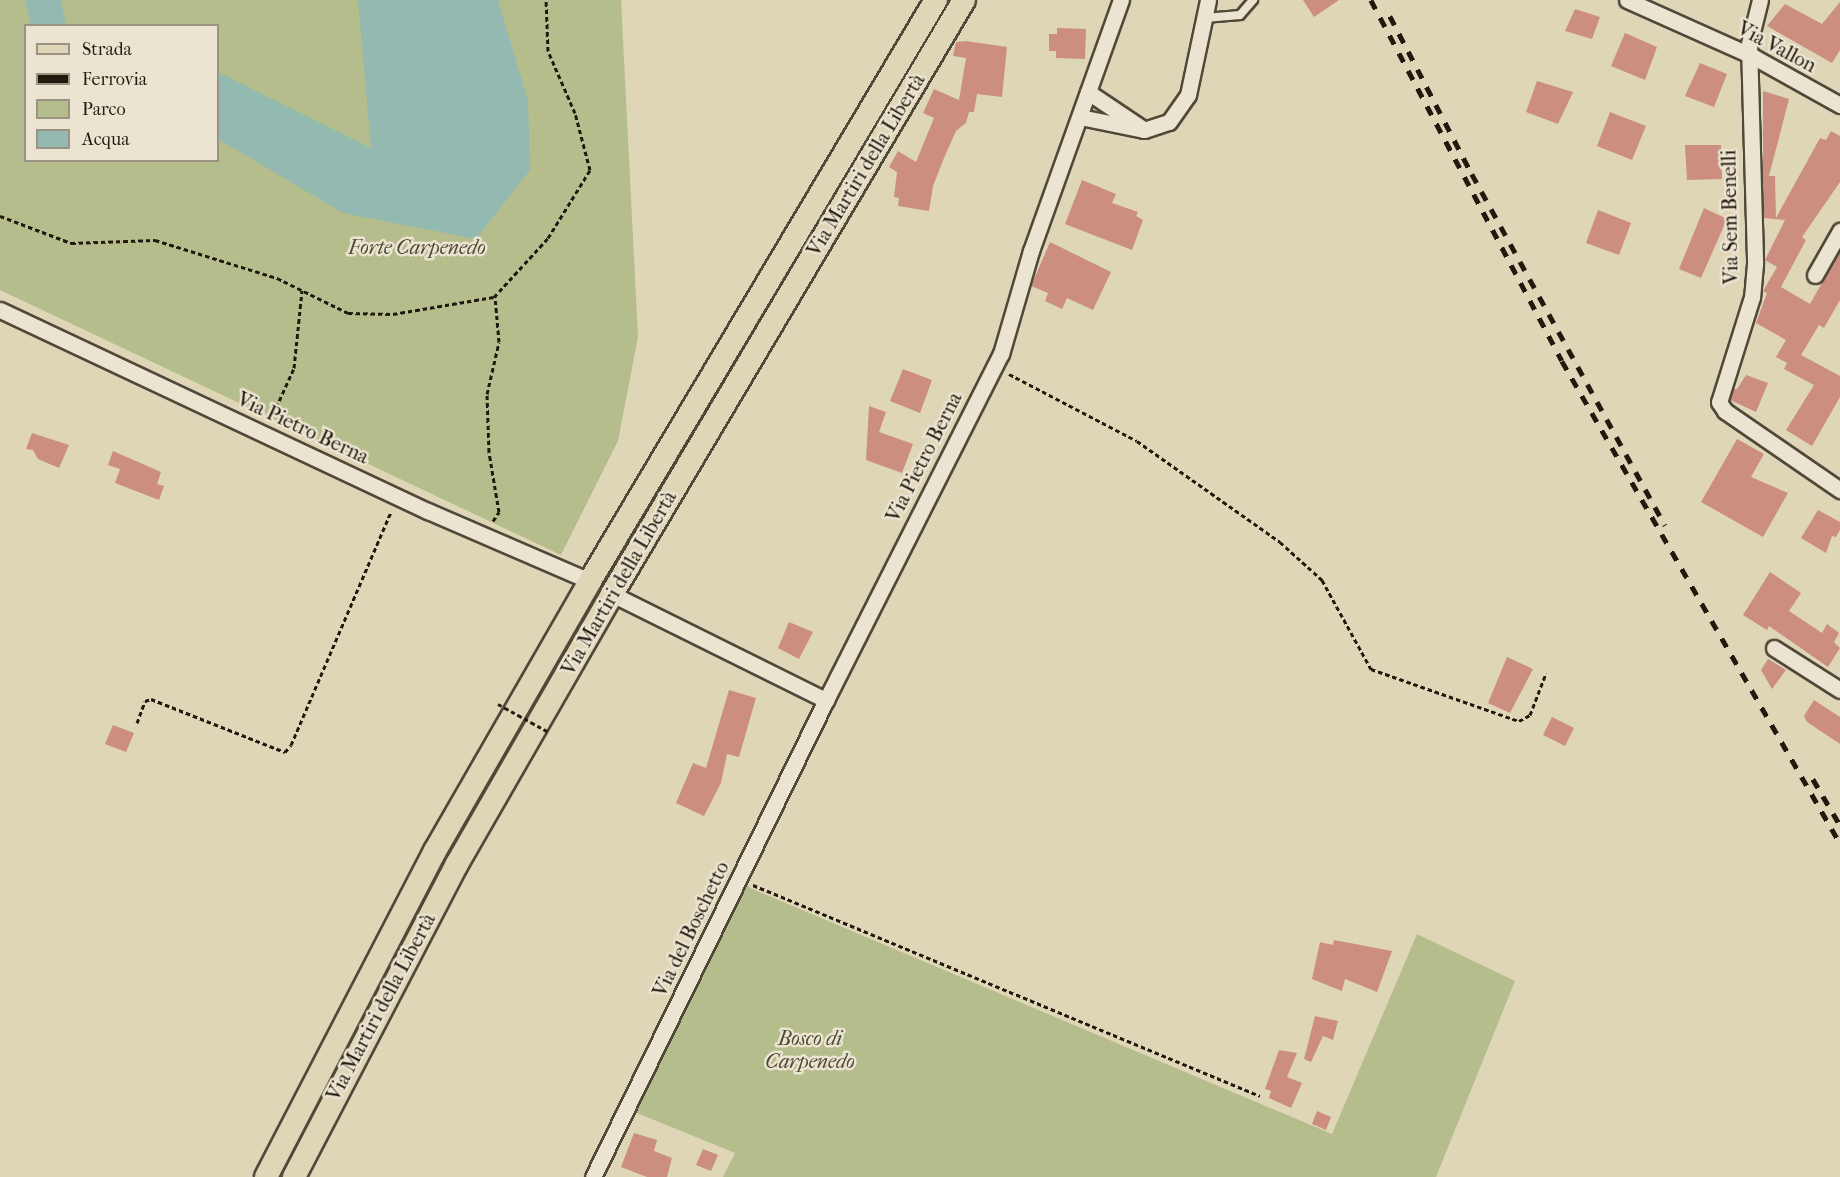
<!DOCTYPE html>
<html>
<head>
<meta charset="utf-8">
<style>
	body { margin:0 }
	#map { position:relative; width:1840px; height:1177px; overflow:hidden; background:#dfd6b8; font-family:"IM FELL French Canon",serif }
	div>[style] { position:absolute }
	.green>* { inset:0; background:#b5bd8d }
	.water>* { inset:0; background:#93b9b0 }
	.building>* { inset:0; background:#cb8e81 }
	.path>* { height:3px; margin-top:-1.5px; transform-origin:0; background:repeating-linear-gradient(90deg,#21180e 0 4.5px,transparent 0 7.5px) }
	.roads { filter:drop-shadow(2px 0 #504838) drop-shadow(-2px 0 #504838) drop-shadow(0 2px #504838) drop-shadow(0 -2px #504838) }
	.service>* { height:8px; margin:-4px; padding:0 4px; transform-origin:4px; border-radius:4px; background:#eae4d1 }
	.minor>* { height:15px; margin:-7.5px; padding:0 7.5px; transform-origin:7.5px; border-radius:7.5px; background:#eae4d1 }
	.primary>* { height:22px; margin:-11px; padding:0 11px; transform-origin:11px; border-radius:11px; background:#dfd6b8 }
	.rail>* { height:4.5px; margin-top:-2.25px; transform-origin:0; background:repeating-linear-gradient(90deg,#21180e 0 10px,transparent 0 20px) }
	.path-bridge>* { height:3px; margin-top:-1.5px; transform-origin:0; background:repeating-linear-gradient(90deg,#21180e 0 4.5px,transparent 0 7.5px) }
	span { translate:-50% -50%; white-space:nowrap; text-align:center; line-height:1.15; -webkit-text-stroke:5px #eae4d1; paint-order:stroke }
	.street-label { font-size:20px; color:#21180e }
	.park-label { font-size:20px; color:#4d4a34; font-style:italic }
	.legend { position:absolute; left:24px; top:24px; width:195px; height:138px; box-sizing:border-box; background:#eae4d1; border:2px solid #9a9283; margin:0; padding:8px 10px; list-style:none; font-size:18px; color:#21180e }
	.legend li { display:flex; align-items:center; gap:12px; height:30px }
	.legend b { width:30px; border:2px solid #9a9283 }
</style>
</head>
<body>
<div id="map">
	<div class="green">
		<i style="clip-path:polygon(evenodd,0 0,621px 0,638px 337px,618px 441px,561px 555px,0 290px,0 0,26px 26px,218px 26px,218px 160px,26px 160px,26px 26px)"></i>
		<i style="clip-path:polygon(744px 881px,750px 888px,1332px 1134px,1417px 934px,1515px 981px,1436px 1177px,723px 1177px,735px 1153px,632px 1111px)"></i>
	</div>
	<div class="water">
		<i style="clip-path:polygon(25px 0,61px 0,66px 25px,31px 25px)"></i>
		<i style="clip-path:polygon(358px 0,498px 0,528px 101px,530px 170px,476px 239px,343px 213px,218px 139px,218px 72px,371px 148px)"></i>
	</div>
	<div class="building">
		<i style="clip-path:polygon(1303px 0,1339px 0,1314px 17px)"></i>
		<i style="clip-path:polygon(1840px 2px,1840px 50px,1832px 63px,1767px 26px,1785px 4px,1822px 24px)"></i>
		<i style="clip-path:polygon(1575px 9px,1600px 17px,1592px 39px,1565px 31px)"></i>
		<i style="clip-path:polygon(1057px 28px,1086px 29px,1085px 59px,1056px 58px,1056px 51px,1049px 51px,1049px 34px,1057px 34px)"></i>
		<i style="clip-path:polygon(1625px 33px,1657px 47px,1645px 80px,1611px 66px)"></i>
		<i style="clip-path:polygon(966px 41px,1007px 47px,1002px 97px,977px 94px,974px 112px,969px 112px,966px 123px,956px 131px,944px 158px,933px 186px,929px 211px,898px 206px,899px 198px,894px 197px,897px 172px,889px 167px,898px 151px,916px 162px,934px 118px,923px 113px,934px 89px,959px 100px,966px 58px,953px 56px,956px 42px)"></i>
		<i style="clip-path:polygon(1700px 63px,1727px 74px,1714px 107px,1685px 96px)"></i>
		<i style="clip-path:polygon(1537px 81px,1573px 92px,1558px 124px,1526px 112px)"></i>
		<i style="clip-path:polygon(1763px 91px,1789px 99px,1769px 176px,1775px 176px,1776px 218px,1820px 138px,1826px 140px,1831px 131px,1840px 136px,1840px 182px,1802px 237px,1806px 240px,1781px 287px,1810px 304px,1840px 251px,1840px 300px,1824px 328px,1819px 325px,1801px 355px,1840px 376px,1840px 397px,1812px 446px,1786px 430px,1814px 385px,1784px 369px,1787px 363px,1776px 357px,1786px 340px,1756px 323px,1767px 293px,1763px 291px,1777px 267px,1765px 260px,1785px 220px,1763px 218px)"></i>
		<i style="clip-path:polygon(1610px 112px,1646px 126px,1632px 160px,1597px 146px)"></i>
		<i style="clip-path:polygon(1685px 145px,1721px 145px,1722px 179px,1687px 180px)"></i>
		<i style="clip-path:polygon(1082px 180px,1116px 194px,1112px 203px,1138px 212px,1136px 216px,1143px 220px,1132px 250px,1065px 224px)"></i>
		<i style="clip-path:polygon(1704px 208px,1727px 219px,1701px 278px,1679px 269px)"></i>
		<i style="clip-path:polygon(1598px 210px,1631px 223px,1619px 255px,1586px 243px)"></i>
		<i style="clip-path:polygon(1050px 242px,1111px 272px,1093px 310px,1067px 298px,1062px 309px,1045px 301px,1048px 293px,1031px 286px)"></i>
		<i style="clip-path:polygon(903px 369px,932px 380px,920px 413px,890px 401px)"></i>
		<i style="clip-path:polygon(1746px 375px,1768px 383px,1756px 412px,1730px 400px,1733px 389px,1737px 389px)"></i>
		<i style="clip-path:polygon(869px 406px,886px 412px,879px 432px,913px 444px,902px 473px,866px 460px)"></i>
		<i style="clip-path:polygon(32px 433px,69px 445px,59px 468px,38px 459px,33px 450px,26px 449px)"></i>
		<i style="clip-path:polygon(1737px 439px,1764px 454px,1751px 477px,1788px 493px,1763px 537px,1701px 502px)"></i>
		<i style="clip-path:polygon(113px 451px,161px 472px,157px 484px,164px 486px,159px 500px,115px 483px,120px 469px,108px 465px)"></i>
		<i style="clip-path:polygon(1818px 510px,1840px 522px,1840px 530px,1836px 537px,1832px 536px,1826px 553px,1801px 538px)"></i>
		<i style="clip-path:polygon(1770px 572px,1801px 593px,1789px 611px,1822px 633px,1827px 624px,1839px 633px,1834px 642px,1840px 648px,1828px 667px,1769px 626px,1767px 630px,1743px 615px)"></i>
		<i style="clip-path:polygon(789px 622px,813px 632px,799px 659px,778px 648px)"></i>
		<i style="clip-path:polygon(1507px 657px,1533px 669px,1510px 713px,1488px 703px)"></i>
		<i style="clip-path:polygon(1768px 659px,1786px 670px,1772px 689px,1761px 670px)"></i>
		<i style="clip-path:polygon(729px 690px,756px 698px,739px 757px,727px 754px,721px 783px,704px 816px,676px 803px,693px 763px,706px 768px)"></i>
		<i style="clip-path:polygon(1814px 700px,1840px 717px,1840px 744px,1807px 722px,1804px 716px)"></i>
		<i style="clip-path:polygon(1552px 717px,1574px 728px,1565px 746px,1543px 735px)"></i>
		<i style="clip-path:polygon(113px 725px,134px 733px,126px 752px,105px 744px)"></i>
		<i style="clip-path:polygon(1334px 940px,1392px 951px,1377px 992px,1345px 979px,1342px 991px,1312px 979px,1320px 942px,1333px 945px)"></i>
		<i style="clip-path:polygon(1315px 1016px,1338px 1021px,1333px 1040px,1323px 1036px,1311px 1062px,1304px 1059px)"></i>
		<i style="clip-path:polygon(1279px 1050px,1297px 1053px,1287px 1077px,1302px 1083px,1291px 1108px,1269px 1098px,1271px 1091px,1265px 1089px)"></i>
		<i style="clip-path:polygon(1317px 1111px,1331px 1117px,1326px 1130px,1312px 1124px)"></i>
		<i style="clip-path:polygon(634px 1133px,657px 1140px,654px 1151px,672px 1158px,667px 1177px,647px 1177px,621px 1167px)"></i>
		<i style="clip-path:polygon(703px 1149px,718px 1155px,711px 1171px,696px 1165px)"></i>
	</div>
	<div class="path">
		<i style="left:0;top:216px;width:76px;rotate:20.8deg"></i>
		<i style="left:71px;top:243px;width:84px;rotate:-2deg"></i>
		<i style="left:155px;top:240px;width:128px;rotate:17.3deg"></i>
		<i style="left:277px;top:278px;width:79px;rotate:26.2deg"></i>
		<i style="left:348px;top:313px;width:45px;rotate:1.3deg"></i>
		<i style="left:393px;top:314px;width:102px;rotate:-9.6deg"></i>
		<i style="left:494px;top:297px;width:80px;rotate:-47.5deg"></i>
		<i style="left:548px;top:238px;width:80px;rotate:-58.3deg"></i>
		<i style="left:590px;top:170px;width:59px;rotate:-104.7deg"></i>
		<i style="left:575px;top:113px;width:68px;rotate:-113.5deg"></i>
		<i style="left:548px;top:51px;width:51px;rotate:-92.2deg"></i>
		<i style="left:1009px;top:374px;width:144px;rotate:27.6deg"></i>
		<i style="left:1137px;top:441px;width:175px;rotate:35.2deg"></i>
		<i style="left:1280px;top:542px;width:57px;rotate:42.1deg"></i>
		<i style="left:1322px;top:580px;width:102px;rotate:61.2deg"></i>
		<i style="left:1371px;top:669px;width:157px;rotate:19.4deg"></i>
		<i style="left:1519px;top:721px;width:13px;rotate:-29deg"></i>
		<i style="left:1530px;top:715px;width:45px;rotate:-69.1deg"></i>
		<i style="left:270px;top:421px;width:58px;rotate:-65.6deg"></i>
		<i style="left:294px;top:368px;width:78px;rotate:-84.1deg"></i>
		<i style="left:493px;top:521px;width:11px;rotate:-56deg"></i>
		<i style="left:499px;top:512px;width:61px;rotate:-99.5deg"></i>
		<i style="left:489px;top:452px;width:58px;rotate:-92deg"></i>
		<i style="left:487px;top:394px;width:53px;rotate:-77deg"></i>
		<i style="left:499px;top:342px;width:46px;rotate:-95deg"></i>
		<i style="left:137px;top:723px;width:23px;rotate:-70deg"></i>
		<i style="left:145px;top:701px;width:6px;rotate:-18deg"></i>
		<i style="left:151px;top:699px;width:144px;rotate:21.6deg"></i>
		<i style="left:285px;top:752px;width:9px;rotate:-49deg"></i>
		<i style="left:291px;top:745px;width:254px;rotate:-66.8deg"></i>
		<i style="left:753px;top:885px;width:549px;rotate:22.6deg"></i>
	</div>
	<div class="roads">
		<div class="service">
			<i style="left:1205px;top:18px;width:35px;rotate:-5deg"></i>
			<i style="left:1240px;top:15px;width:20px;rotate:-49deg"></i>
		</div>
		<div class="minor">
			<i style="left:1627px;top:0;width:137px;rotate:24.1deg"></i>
			<i style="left:1752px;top:56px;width:101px;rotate:29.1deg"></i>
			<i style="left:1760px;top:0;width:45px;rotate:104deg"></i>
			<i style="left:1749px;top:44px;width:220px;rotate:88.4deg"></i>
			<i style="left:1755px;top:264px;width:33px;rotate:95deg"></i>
			<i style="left:1752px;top:297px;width:110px;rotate:107.4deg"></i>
			<i style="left:1719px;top:402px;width:11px;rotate:56deg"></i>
			<i style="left:1725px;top:411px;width:140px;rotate:34.5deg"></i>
			<i style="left:1088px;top:92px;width:66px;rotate:33.9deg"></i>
			<i style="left:1080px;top:117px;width:65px;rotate:11.5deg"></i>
			<i style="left:1144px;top:130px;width:26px;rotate:-18deg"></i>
			<i style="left:1169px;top:122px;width:33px;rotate:-55deg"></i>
			<i style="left:1188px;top:95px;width:97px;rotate:-78.1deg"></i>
			<i style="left:1815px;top:275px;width:51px;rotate:-60.4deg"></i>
			<i style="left:0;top:310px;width:473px;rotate:25.2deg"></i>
			<i style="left:428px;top:511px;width:176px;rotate:23.4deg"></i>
			<i style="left:612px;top:594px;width:239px;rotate:26.4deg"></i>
			<i style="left:826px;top:700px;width:388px;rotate:-63.2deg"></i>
			<i style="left:1001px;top:354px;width:107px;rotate:-73.8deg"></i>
			<i style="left:1031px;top:251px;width:267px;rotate:-70.3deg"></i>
			<i style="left:1774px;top:648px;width:78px;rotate:32.5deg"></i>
			<i style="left:593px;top:1177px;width:531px;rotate:-63.97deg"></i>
		</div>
		<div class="primary">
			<i style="left:266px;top:1177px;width:367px;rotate:-62.6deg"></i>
			<i style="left:435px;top:851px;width:311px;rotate:-60.1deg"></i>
			<i style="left:590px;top:581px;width:676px;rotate:-59.23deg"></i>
			<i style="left:294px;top:1177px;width:353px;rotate:-62.5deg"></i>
			<i style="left:457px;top:864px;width:311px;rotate:-60.1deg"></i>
			<i style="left:612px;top:594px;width:690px;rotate:-59.35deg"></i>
		</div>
	</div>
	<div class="rail">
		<i style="left:1371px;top:0;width:408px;rotate:62.1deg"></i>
		<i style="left:1562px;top:361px;width:556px;rotate:60.03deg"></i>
		<i style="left:1390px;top:16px;width:178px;rotate:62.6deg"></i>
		<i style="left:1472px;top:174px;width:401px;rotate:61.2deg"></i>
		<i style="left:1813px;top:779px;width:53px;rotate:59.6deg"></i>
	</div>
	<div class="path-bridge">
		<i style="left:498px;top:704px;width:56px;rotate:28.9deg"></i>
	</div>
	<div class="street-label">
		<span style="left:1777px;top:47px;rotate:28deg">Via Vallon</span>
		<span style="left:866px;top:165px;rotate:-59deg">Via Martiri della Libertà</span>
		<span style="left:1730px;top:217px;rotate:-91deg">Via Sem Benelli</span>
		<span style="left:303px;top:428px;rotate:25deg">Via Pietro Berna</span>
		<span style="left:924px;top:457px;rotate:-63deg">Via Pietro Berna</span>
		<span style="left:619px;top:583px;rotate:-60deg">Via Martiri della Libertà</span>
		<span style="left:691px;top:929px;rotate:-64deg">Via del Boschetto</span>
		<span style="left:381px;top:1007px;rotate:-62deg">Via Martiri della Libertà</span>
	</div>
	<div class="park-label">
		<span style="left:417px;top:247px">Forte Carpenedo</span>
		<span style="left:810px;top:1050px">Bosco di<br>Carpenedo</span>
	</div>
	<ul class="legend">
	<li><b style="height:8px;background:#dfd6b8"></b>Strada</li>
	<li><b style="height:8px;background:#21180e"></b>Ferrovia</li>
	<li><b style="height:16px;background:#b5bd8d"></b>Parco</li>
	<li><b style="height:16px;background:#93b9b0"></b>Acqua</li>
	</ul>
</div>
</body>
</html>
